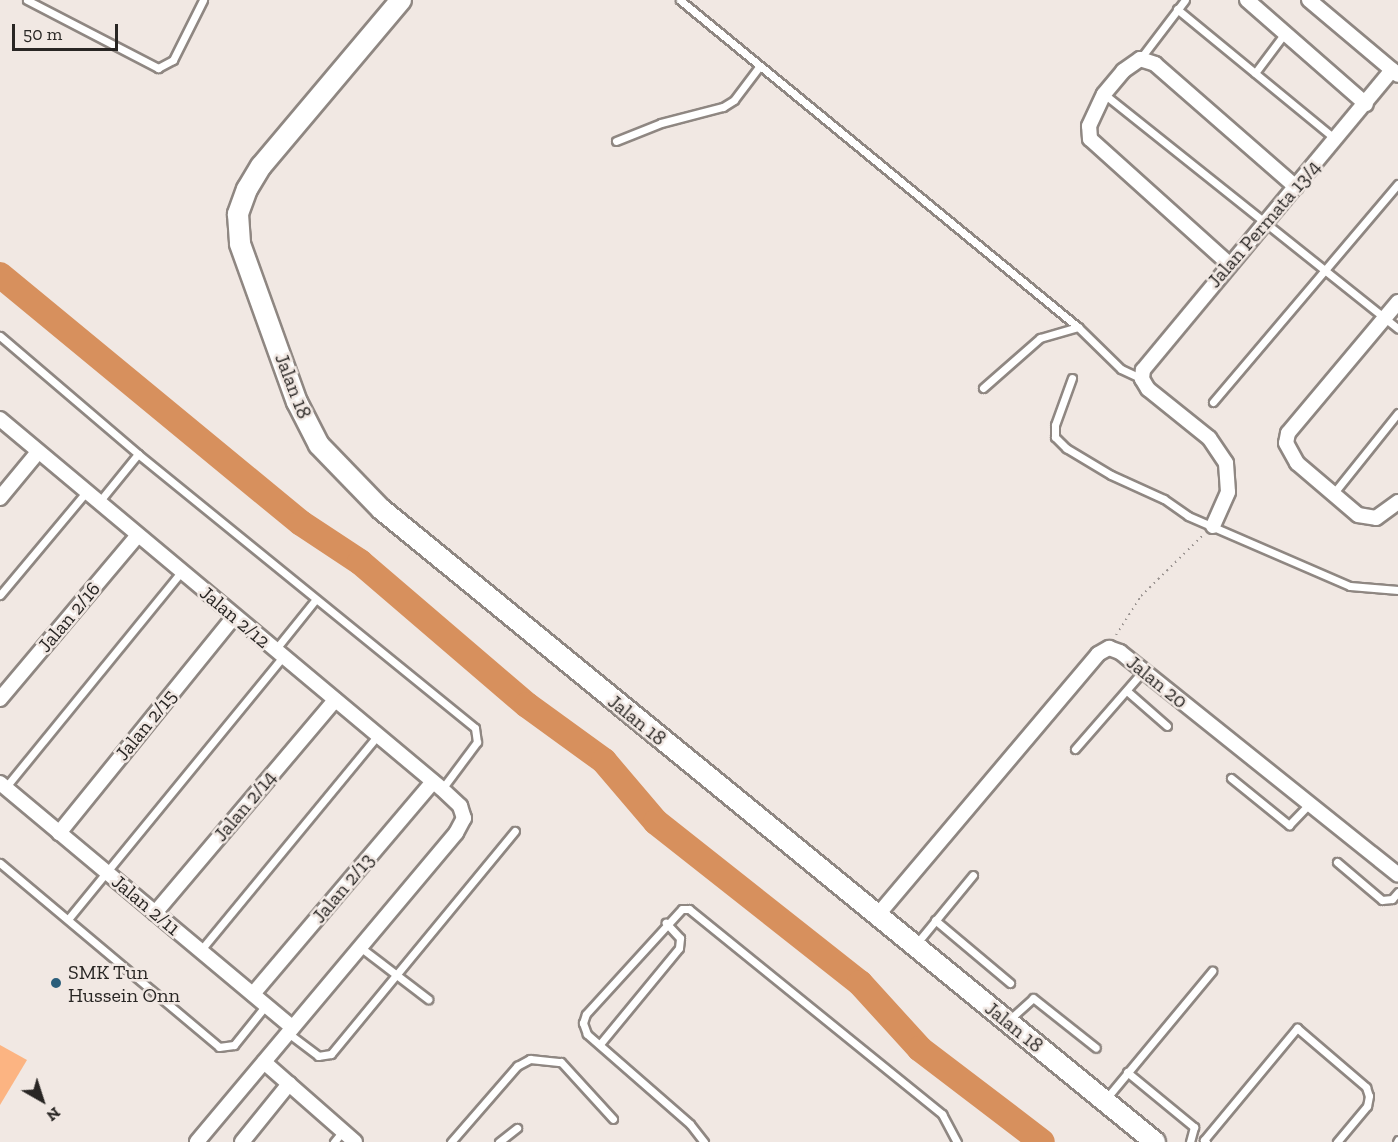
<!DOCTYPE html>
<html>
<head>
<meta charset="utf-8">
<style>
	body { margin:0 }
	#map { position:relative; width:1398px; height:1142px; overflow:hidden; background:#f1e8e3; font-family:"Zilla Slab",serif }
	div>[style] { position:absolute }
	.green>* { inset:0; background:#fcb482 }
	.river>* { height:26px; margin:-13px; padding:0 13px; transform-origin:13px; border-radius:13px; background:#d7905d }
	.path>* { height:2px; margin-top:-1px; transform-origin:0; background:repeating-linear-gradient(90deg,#9b9491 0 1.5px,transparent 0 6px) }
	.roads { filter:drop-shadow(2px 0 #8f8782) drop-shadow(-2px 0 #8f8782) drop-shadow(0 2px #8f8782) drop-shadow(0 -2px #8f8782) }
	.lane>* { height:7px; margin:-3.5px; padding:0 3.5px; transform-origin:3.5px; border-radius:3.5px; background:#fff }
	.street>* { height:14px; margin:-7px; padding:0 7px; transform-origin:7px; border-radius:7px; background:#fff }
	.secondary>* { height:20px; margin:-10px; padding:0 10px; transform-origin:10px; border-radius:10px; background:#fff }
	.dots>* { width:16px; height:16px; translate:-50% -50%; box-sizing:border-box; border:3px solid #f1e8e3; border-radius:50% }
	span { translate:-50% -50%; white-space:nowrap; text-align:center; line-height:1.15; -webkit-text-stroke:5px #f1e8e3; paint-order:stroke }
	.street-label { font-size:20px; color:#292624 }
	.poi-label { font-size:20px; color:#292624 }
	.left { translate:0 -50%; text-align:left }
	.north { position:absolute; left:12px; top:1070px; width:60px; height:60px; -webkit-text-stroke:4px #f1e8e3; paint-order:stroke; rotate:141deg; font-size:16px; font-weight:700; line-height:24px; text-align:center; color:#292624 }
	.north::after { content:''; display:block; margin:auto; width:21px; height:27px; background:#292624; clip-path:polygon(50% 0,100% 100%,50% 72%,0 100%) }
	.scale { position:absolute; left:12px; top:24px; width:106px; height:27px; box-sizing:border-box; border:3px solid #292624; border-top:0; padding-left:8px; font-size:18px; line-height:21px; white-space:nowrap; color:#292624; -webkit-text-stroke:4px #f1e8e3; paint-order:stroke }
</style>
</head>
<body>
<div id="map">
	<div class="green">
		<i style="clip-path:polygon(0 1045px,27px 1060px,0 1105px)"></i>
	</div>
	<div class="river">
		<i style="left:0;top:275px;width:390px;rotate:39.5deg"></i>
		<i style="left:301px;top:523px;width:71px;rotate:33.5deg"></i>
		<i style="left:360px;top:562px;width:220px;rotate:40.6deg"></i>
		<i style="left:527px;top:705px;width:95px;rotate:36deg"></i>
		<i style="left:604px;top:761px;width:80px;rotate:49.6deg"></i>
		<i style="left:656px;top:822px;width:260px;rotate:38.3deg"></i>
		<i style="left:860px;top:983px;width:89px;rotate:47.7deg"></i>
		<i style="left:920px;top:1049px;width:153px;rotate:37.3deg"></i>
	</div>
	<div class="path">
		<i style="left:1116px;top:635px;width:46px;rotate:-57.3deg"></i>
		<i style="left:1141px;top:596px;width:86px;rotate:-44.5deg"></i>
	</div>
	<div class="roads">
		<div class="lane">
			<i style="left:27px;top:0;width:148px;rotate:27.4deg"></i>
			<i style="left:158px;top:68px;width:17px;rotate:-28deg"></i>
			<i style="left:173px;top:60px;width:67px;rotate:-63.4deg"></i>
			<i style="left:680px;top:0;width:515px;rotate:39.41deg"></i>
			<i style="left:1078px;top:327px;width:60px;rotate:44.3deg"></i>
			<i style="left:1121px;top:369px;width:23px;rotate:25deg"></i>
			<i style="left:1177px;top:9px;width:205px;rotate:39.4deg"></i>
			<i style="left:1140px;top:59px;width:74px;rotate:-52.7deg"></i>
			<i style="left:1255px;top:73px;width:50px;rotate:-53.1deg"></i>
			<i style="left:1104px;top:94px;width:376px;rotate:38.6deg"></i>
			<i style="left:616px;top:141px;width:48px;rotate:-21.8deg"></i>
			<i style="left:661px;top:123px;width:64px;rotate:-14.5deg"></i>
			<i style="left:723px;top:107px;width:13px;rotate:-32deg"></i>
			<i style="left:734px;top:100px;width:40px;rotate:-53deg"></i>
			<i style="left:0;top:336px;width:182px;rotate:40.5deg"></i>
			<i style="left:138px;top:454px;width:62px;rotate:129.1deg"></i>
			<i style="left:1072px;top:378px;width:50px;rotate:109.9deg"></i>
			<i style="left:1055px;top:425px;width:12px;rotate:90deg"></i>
			<i style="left:1055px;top:437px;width:16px;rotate:45deg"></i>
			<i style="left:1066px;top:448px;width:52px;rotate:31deg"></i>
			<i style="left:1111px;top:475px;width:58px;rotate:24.4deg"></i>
			<i style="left:1164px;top:499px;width:29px;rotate:35deg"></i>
			<i style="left:1188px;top:516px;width:176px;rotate:23.4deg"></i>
			<i style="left:1350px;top:586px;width:48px;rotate:4.8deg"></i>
			<i style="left:983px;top:388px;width:76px;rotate:-41.3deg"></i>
			<i style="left:1040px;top:338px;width:40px;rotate:-16deg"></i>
			<i style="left:1213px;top:402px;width:286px;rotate:-49.7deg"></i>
			<i style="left:138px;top:454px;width:434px;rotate:39.1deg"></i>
			<i style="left:475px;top:728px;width:14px;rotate:82deg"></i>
			<i style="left:477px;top:742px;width:59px;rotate:126.7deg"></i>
			<i style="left:1333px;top:494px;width:104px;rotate:-51.3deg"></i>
			<i style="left:0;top:595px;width:134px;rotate:-50.1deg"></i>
			<i style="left:275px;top:650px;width:65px;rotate:-51.2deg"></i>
			<i style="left:1127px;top:691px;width:53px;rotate:41.2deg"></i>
			<i style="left:1075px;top:749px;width:103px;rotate:-48.9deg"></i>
			<i style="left:1231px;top:778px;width:75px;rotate:39deg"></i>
			<i style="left:1289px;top:825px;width:30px;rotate:-46deg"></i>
			<i style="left:5px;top:788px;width:279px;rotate:-50.8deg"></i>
			<i style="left:1337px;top:862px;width:59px;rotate:40.2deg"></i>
			<i style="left:1382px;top:900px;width:10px;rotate:-6deg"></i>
			<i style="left:1392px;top:899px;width:9px;rotate:-49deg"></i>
			<i style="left:0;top:863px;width:286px;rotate:40deg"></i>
			<i style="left:219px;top:1047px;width:15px;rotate:-8deg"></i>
			<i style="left:234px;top:1045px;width:51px;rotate:-51.3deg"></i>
			<i style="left:69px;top:918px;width:338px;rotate:-50.7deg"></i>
			<i style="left:935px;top:920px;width:98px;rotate:40deg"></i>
			<i style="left:917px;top:943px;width:88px;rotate:-50.5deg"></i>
			<i style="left:360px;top:947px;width:86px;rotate:37.4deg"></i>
			<i style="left:200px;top:951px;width:278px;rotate:-50.5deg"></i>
			<i style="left:1010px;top:1019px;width:31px;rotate:-42deg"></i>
			<i style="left:1033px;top:998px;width:80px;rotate:38.4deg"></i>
			<i style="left:288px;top:1033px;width:38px;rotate:37deg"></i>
			<i style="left:318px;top:1056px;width:13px;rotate:-9deg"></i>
			<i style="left:331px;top:1054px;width:289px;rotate:-50.5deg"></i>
			<i style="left:600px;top:1044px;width:124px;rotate:-50.5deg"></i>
			<i style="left:679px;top:948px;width:10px;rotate:-84deg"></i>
			<i style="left:680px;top:938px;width:21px;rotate:-133deg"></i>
			<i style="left:1127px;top:1072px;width:87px;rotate:39.4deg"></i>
			<i style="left:1194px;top:1127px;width:16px;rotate:105deg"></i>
			<i style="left:1105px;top:1100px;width:168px;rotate:-50.3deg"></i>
			<i style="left:334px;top:1142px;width:14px;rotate:-51deg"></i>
			<i style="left:451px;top:1142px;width:101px;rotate:-49deg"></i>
			<i style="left:517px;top:1066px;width:15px;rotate:-28deg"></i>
			<i style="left:530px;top:1059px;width:31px;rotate:6deg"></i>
			<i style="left:561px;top:1062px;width:77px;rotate:47.6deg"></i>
			<i style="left:499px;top:1142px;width:23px;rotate:-38deg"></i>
			<i style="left:704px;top:1142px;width:23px;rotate:-128deg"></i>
			<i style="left:690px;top:1124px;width:137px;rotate:-138.9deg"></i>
			<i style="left:587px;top:1034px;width:12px;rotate:-110deg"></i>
			<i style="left:583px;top:1023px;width:9px;rotate:-72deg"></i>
			<i style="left:586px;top:1014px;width:142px;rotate:-47.6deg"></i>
			<i style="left:682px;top:909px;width:7px"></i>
			<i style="left:689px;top:909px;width:326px;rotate:39deg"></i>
			<i style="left:942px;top:1114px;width:32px;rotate:62deg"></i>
			<i style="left:1206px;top:1142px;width:3px;rotate:-135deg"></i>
			<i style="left:1204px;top:1140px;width:146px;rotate:-50.3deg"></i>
			<i style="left:1297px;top:1028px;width:91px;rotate:40.5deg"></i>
			<i style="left:1366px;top:1087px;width:9px;rotate:72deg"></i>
			<i style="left:1369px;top:1096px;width:10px;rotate:101deg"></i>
			<i style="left:1367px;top:1106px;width:47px;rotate:129.8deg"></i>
			<i style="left:1397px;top:1142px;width:2px;rotate:-63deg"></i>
		</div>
		<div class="street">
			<i style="left:1247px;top:0;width:158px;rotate:41.2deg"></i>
			<i style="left:1309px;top:0;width:116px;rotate:40.1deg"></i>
			<i style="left:1229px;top:264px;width:187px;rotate:-138deg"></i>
			<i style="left:1090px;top:139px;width:13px;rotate:-94deg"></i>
			<i style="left:1089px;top:126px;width:35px;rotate:-65deg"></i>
			<i style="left:1104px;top:94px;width:30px;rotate:-50deg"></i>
			<i style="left:1123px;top:71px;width:21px;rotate:-35deg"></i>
			<i style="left:1140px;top:59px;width:16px;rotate:18deg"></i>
			<i style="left:1155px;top:64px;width:187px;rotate:41.1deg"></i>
			<i style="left:1398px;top:302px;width:171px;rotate:130deg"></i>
			<i style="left:1288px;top:433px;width:10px;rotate:101deg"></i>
			<i style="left:1286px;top:443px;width:23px;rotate:61deg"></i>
			<i style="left:1297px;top:463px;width:80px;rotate:40.4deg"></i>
			<i style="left:1358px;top:515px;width:18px;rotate:9deg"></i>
			<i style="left:1376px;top:518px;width:27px;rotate:-36deg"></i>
			<i style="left:0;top:419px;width:576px;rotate:39.93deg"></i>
			<i style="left:442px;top:789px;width:25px;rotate:43deg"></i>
			<i style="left:460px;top:806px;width:13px;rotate:72deg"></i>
			<i style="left:464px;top:818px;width:17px;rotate:118deg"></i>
			<i style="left:456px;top:833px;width:403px;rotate:130deg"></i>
			<i style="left:0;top:498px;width:60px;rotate:-50.4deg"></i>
			<i style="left:1213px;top:526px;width:37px;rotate:-66deg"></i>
			<i style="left:1228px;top:492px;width:29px;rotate:-94deg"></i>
			<i style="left:1226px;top:463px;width:30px;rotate:-124deg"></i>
			<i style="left:1209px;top:438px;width:78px;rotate:-141.2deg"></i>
			<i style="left:1148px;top:389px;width:12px;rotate:-121deg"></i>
			<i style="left:1142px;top:379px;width:9px;rotate:-84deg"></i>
			<i style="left:1143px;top:370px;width:390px;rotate:-50.3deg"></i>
			<i style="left:0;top:699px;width:214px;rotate:-49.9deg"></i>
			<i style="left:0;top:783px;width:381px;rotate:39.9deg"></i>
			<i style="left:59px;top:833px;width:278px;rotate:-51deg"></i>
			<i style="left:155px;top:913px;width:279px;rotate:-49.8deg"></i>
			<i style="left:876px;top:917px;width:344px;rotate:-49.8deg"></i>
			<i style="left:1098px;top:654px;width:13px;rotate:-29deg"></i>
			<i style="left:1109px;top:648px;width:12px;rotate:20deg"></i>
			<i style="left:1120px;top:652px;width:356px;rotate:38.7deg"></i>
			<i style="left:253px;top:994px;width:278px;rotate:-49.7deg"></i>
			<i style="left:264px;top:1062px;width:121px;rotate:41.3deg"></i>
			<i style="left:242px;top:1142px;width:75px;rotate:-51deg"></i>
		</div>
		<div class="secondary">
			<i style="left:401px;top:0;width:217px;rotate:130.1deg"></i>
			<i style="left:261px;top:166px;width:27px;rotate:121deg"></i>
			<i style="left:247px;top:189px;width:27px;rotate:110deg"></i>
			<i style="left:238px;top:214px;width:30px;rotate:86deg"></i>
			<i style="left:240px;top:244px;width:168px;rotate:70.2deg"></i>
			<i style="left:297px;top:402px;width:48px;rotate:62.9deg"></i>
			<i style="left:319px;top:445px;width:89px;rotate:45.9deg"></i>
			<i style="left:381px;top:509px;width:1000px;rotate:39.28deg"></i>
		</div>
	</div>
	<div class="dots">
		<i style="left:56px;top:983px;background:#2b5e7b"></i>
	</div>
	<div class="street-label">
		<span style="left:1264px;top:224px;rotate:-49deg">Jalan Permata 13/4</span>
		<span style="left:293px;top:386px;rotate:69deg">Jalan 18</span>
		<span style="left:69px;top:617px;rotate:-50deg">Jalan 2/16</span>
		<span style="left:235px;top:617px;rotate:40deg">Jalan 2/12</span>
		<span style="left:1157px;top:682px;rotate:39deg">Jalan 20</span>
		<span style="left:637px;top:720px;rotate:39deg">Jalan 18</span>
		<span style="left:146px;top:725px;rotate:-51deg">Jalan 2/15</span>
		<span style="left:245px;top:806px;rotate:-50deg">Jalan 2/14</span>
		<span style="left:343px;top:888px;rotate:-50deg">Jalan 2/13</span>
		<span style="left:146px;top:905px;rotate:40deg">Jalan 2/11</span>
		<span style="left:1014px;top:1027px;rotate:39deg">Jalan 18</span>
	</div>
	<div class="poi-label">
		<span class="left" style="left:68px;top:984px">SMK Tun<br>Hussein Onn</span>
	</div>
	<div class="north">N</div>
	<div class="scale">50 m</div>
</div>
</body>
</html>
